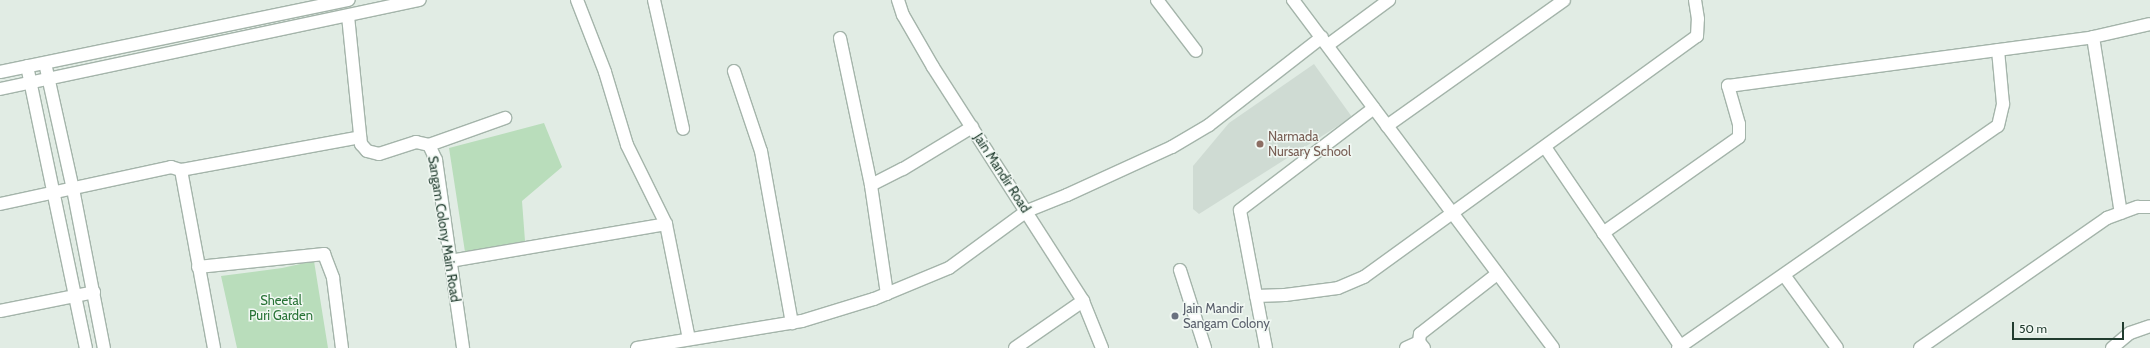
<!DOCTYPE html>
<html>
<head>
<meta charset="utf-8">
<style>
	body { margin:0 }
	#map { position:relative; width:2150px; height:348px; overflow:hidden; background:#e1ece4; font-family:Cabin,sans-serif }
	div>[style] { position:absolute }
	.built>* { inset:0; background:#cfdbd3 }
	.green>* { inset:0; background:#b9ddbb }
	.roads { filter:drop-shadow(1px 0 #a4b4aa) drop-shadow(-1px 0 #a4b4aa) drop-shadow(0 1px #a4b4aa) drop-shadow(0 -1px #a4b4aa) }
	.minor>* { height:12px; margin:-6px; padding:0 6px; transform-origin:6px; border-radius:6px; background:#fff }
	.tertiary>* { height:12px; margin:-6px; padding:0 6px; transform-origin:6px; border-radius:6px; background:#fff }
	.dots>* { width:11px; height:11px; translate:-50% -50%; box-sizing:border-box; border:2px solid #f1f8f3; border-radius:50% }
	span { translate:-50% -50%; white-space:nowrap; text-align:center; line-height:1.15; -webkit-text-stroke:3px #f1f8f3; paint-order:stroke }
	.education-label { font-size:13px; color:#785e54 }
	.left { translate:0 -50%; text-align:left }
	.street-label { font-size:13px; color:#213c2f }
	.park-label { font-size:13px; color:#2a7438 }
	.worship-label { font-size:13px; color:#5b616d }
	.scale { position:absolute; left:2012px; top:322px; width:112px; height:18px; box-sizing:border-box; border:2px solid #213c2f; border-top:0; padding-left:5px; font-size:12px; line-height:14px; white-space:nowrap; color:#213c2f; -webkit-text-stroke:3px #f1f8f3; paint-order:stroke }
</style>
</head>
<body>
<div id="map">
	<div class="built">
		<i style="clip-path:polygon(1314px 64px,1352px 117px,1199px 214px,1193px 209px,1193px 166px,1229px 123px)"></i>
	</div>
	<div class="green">
		<i style="clip-path:polygon(544px 123px,562px 167px,522px 201px,525px 241px,465px 252px,449px 148px)"></i>
		<i style="clip-path:polygon(314px 261px,328px 348px,237px 348px,221px 276px,282px 268px)"></i>
	</div>
	<div class="roads">
		<div class="minor">
			<i style="left:577px;top:0;width:77px;rotate:68.7deg"></i>
			<i style="left:605px;top:72px;width:76px;rotate:73.2deg"></i>
			<i style="left:627px;top:145px;width:88px;rotate:63.7deg"></i>
			<i style="left:654px;top:0;width:132px;rotate:77.3deg"></i>
			<i style="left:898px;top:0;width:16px;rotate:72deg"></i>
			<i style="left:903px;top:15px;width:60px;rotate:60deg"></i>
			<i style="left:933px;top:67px;width:278px;rotate:57.3deg"></i>
			<i style="left:1083px;top:301px;width:51px;rotate:68deg"></i>
			<i style="left:1157px;top:0;width:64px;rotate:52.6deg"></i>
			<i style="left:348px;top:16px;width:129px;rotate:84.2deg"></i>
			<i style="left:361px;top:144px;width:9px;rotate:49deg"></i>
			<i style="left:367px;top:151px;width:12px;rotate:14deg"></i>
			<i style="left:379px;top:154px;width:39px;rotate:-18deg"></i>
			<i style="left:416px;top:142px;width:13px;rotate:13deg"></i>
			<i style="left:429px;top:145px;width:17px;rotate:65deg"></i>
			<i style="left:436px;top:160px;width:190px;rotate:81.8deg"></i>
			<i style="left:2093px;top:37px;width:178px;rotate:81deg"></i>
			<i style="left:840px;top:38px;width:150px;rotate:78.1deg"></i>
			<i style="left:1328px;top:45px;width:76px;rotate:-36.4deg"></i>
			<i style="left:45px;top:63px;width:129px;rotate:77.5deg"></i>
			<i style="left:73px;top:189px;width:162px;rotate:79deg"></i>
			<i style="left:27px;top:66px;width:288px;rotate:78.2deg"></i>
			<i style="left:734px;top:71px;width:84px;rotate:71.4deg"></i>
			<i style="left:761px;top:151px;width:175px;rotate:79.8deg"></i>
			<i style="left:1387px;top:126px;width:217px;rotate:-35.4deg"></i>
			<i style="left:429px;top:145px;width:81px;rotate:-19.6deg"></i>
			<i style="left:1545px;top:147px;width:242px;rotate:55.8deg"></i>
			<i style="left:181px;top:170px;width:182px;rotate:-10.4deg"></i>
			<i style="left:0;top:204px;width:175px;rotate:-12.2deg"></i>
			<i style="left:171px;top:167px;width:10px;rotate:17deg"></i>
			<i style="left:181px;top:170px;width:181px;rotate:79.5deg"></i>
			<i style="left:1603px;top:233px;width:166px;rotate:-35.2deg"></i>
			<i style="left:1739px;top:137px;width:13px;rotate:-90deg"></i>
			<i style="left:1739px;top:124px;width:40px;rotate:-106deg"></i>
			<i style="left:1728px;top:86px;width:368px;rotate:-7.6deg"></i>
			<i style="left:2093px;top:37px;width:58px;rotate:-12.8deg"></i>
			<i style="left:450px;top:261px;width:219px;rotate:-9.7deg"></i>
			<i style="left:666px;top:224px;width:117px;rotate:78.7deg"></i>
			<i style="left:198px;top:267px;width:127px;rotate:-5.9deg"></i>
			<i style="left:324px;top:254px;width:26px;rotate:69deg"></i>
			<i style="left:333px;top:278px;width:71px;rotate:82.7deg"></i>
			<i style="left:1180px;top:270px;width:82px;rotate:72.2deg"></i>
			<i style="left:1784px;top:275px;width:90px;rotate:54deg"></i>
			<i style="left:887px;top:294px;width:110px;rotate:-98.4deg"></i>
			<i style="left:871px;top:185px;width:36px;rotate:-27deg"></i>
			<i style="left:903px;top:169px;width:81px;rotate:-31.3deg"></i>
			<i style="left:1256px;top:296px;width:29px;rotate:-2deg"></i>
			<i style="left:1285px;top:295px;width:53px;rotate:-7.5deg"></i>
			<i style="left:1338px;top:288px;width:28px;rotate:-23deg"></i>
			<i style="left:1364px;top:277px;width:411px;rotate:-35.9deg"></i>
			<i style="left:1697px;top:36px;width:17px;rotate:-87deg"></i>
			<i style="left:1698px;top:19px;width:19px;rotate:-99deg"></i>
			<i style="left:0;top:311px;width:96px;rotate:-11.4deg"></i>
			<i style="left:637px;top:348px;width:167px;rotate:-9.3deg"></i>
			<i style="left:802px;top:321px;width:75px;rotate:-17deg"></i>
			<i style="left:874px;top:299px;width:81px;rotate:-22.5deg"></i>
			<i style="left:949px;top:268px;width:97px;rotate:-36.2deg"></i>
			<i style="left:1027px;top:211px;width:43px;rotate:-21.8deg"></i>
			<i style="left:1067px;top:195px;width:115px;rotate:-24.6deg"></i>
			<i style="left:1172px;top:147px;width:43px;rotate:-30.7deg"></i>
			<i style="left:1209px;top:125px;width:143px;rotate:-37.9deg"></i>
			<i style="left:1015px;top:348px;width:83px;rotate:-34.7deg"></i>
			<i style="left:1266px;top:348px;width:140px;rotate:-100.7deg"></i>
			<i style="left:1240px;top:210px;width:168px;rotate:-37.3deg"></i>
			<i style="left:1406px;top:348px;width:14px;rotate:-25deg"></i>
			<i style="left:1424px;top:348px;width:8px;rotate:-130deg"></i>
			<i style="left:1419px;top:342px;width:8px;rotate:-83deg"></i>
			<i style="left:1420px;top:334px;width:98px;rotate:-37.9deg"></i>
			<i style="left:1678px;top:348px;width:389px;rotate:-34.8deg"></i>
			<i style="left:1998px;top:126px;width:23px;rotate:-77deg"></i>
			<i style="left:2003px;top:104px;width:54px;rotate:-95.3deg"></i>
			<i style="left:1920px;top:348px;width:228px;rotate:-34.8deg"></i>
			<i style="left:2107px;top:218px;width:33px;rotate:-20deg"></i>
			<i style="left:2138px;top:207px;width:12px"></i>
		</div>
		<div class="tertiary">
			<i style="left:1293px;top:0;width:434px;rotate:53.2deg"></i>
			<i style="left:0;top:72px;width:356px;rotate:-11.7deg"></i>
			<i style="left:0;top:89px;width:429px;rotate:-12deg"></i>
			<i style="left:2112px;top:348px;width:23px;rotate:-40deg"></i>
			<i style="left:2130px;top:333px;width:21px;rotate:-19deg"></i>
		</div>
	</div>
	<div class="dots">
		<i style="left:1260px;top:144px;background:#8d6e63"></i>
		<i style="left:1175px;top:316px;background:#6b7280"></i>
	</div>
	<div class="education-label">
		<span class="left" style="left:1268px;top:144px">Narmada<br>Nursary School</span>
	</div>
	<div class="street-label">
		<span style="left:1002px;top:173px;rotate:57deg">Jain Mandir Road</span>
		<span style="left:444px;top:229px;rotate:81deg">Sangam Colony Main Road</span>
	</div>
	<div class="park-label">
		<span style="left:281px;top:308px">Sheetal<br>Puri Garden</span>
	</div>
	<div class="worship-label">
		<span class="left" style="left:1183px;top:316px">Jain Mandir<br>Sangam Colony</span>
	</div>
	<div class="scale">50 m</div>
</div>
</body>
</html>
